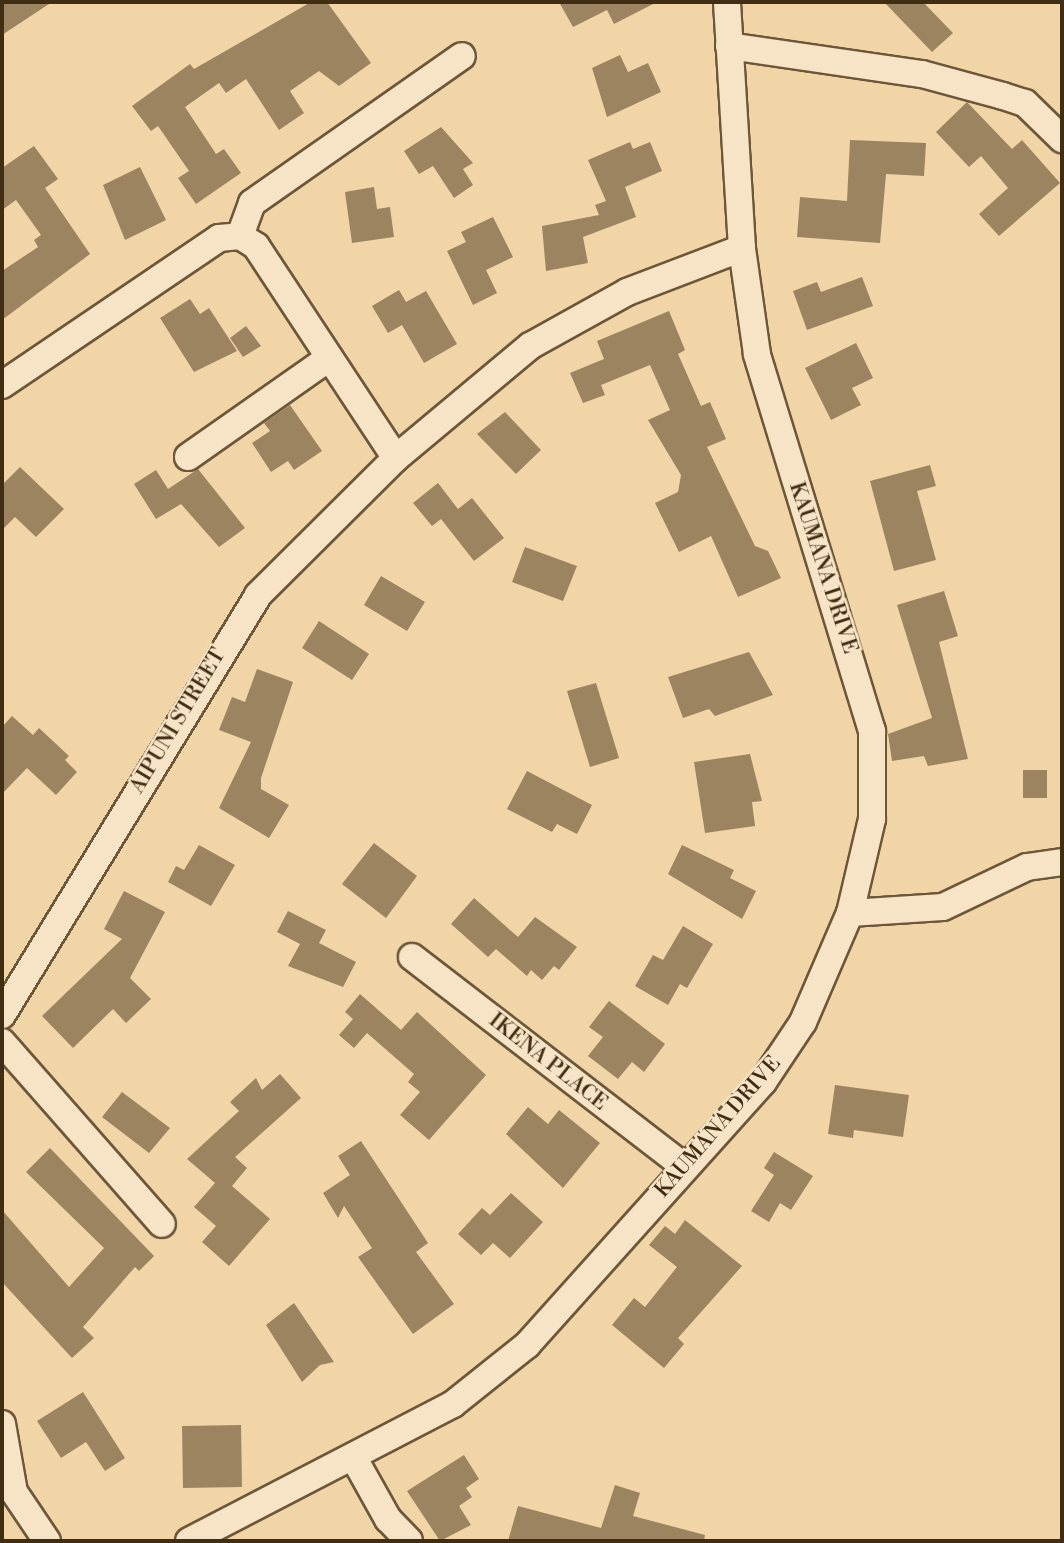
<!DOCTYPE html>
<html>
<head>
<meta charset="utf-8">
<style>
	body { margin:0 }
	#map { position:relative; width:1064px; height:1543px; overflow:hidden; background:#f2d5a7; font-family:"Libre Bodoni",serif }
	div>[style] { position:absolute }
	.building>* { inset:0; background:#9c8460 }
	.roads { filter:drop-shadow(2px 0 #6c5739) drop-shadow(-2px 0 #6c5739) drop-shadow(0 2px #6c5739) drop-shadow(0 -2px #6c5739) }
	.minor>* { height:26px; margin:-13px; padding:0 13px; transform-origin:13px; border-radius:13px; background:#f7e4c6 }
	span { translate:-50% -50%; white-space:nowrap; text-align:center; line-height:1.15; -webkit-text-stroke:5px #f7e4c6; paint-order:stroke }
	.street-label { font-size:21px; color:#3f2d14 }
	.frame { position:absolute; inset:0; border:4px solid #3f2d14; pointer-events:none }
</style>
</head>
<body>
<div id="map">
	<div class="building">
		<i style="clip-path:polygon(2px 2px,52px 2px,2px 35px)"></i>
		<i style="clip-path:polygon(311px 2px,327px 2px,371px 63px,339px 86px,319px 71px,290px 91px,304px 113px,279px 130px,246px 79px,226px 93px,219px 83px,185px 107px,216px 154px,224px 149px,241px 173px,196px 204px,178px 178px,189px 171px,158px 126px,151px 131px,132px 106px,190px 64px,194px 69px)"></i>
		<i style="clip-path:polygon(559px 2px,657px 2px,614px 24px,607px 10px,573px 27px)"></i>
		<i style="clip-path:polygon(884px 2px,923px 2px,953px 33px,932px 52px)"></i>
		<i style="clip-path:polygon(620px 55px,628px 72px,648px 63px,661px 92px,607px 117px,592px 68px)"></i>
		<i style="clip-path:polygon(967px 102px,1012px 149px,1022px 140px,1060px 183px,999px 236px,979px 214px,1008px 188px,981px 156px,969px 167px,936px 132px)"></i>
		<i style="clip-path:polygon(441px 127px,473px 163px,463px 169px,473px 185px,454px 198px,433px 166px,419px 174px,404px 151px)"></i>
		<i style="clip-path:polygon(850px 140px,926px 143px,924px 176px,886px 174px,880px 243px,797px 237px,800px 197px,847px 201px)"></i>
		<i style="clip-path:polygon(630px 142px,633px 149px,650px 142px,662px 171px,625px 187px,636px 217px,583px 237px,588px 263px,546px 271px,542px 226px,599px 215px,595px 205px,606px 201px,588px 160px)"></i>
		<i style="clip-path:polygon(34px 146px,58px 179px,45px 188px,90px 254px,2px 320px,2px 271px,38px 247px,34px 240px,41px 235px,16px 200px,2px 210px,2px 168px)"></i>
		<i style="clip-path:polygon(140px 167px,166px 220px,125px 240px,103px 185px)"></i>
		<i style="clip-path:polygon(374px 187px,377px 209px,390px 207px,394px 237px,352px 243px,345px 192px)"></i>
		<i style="clip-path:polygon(493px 217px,513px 257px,486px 270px,497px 293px,473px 305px,447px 251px,466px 242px,461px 232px)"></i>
		<i style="clip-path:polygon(862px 277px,873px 306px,807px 330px,793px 291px,817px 282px,821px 292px)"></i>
		<i style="clip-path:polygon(399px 290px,406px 302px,426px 291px,457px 344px,424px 363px,402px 325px,388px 333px,372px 306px)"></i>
		<i style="clip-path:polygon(190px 299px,200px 314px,209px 308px,237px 351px,194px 372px,160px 318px)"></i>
		<i style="clip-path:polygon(669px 311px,685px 350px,678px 354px,701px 406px,710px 402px,726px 439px,707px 447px,755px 546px,768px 551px,781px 578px,738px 597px,711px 536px,679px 552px,655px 503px,678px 492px,681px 475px,648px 420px,670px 410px,650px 365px,601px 385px,605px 395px,583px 403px,570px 373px,604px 359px,597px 341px)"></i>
		<i style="clip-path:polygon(246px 326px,261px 346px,243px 357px,230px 338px)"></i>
		<i style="clip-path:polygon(856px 343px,873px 378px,852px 388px,861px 405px,831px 420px,805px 368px)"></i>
		<i style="clip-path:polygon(290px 405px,322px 451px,294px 470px,288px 461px,271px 472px,252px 443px,270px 431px,264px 423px)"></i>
		<i style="clip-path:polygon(505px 412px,541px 450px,516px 474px,477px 434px)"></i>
		<i style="clip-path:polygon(930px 465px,936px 486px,917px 491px,936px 560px,894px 571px,870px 481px)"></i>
		<i style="clip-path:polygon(20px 467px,64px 509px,36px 537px,15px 517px,2px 530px,2px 485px)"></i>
		<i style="clip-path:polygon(198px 469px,245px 528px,219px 547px,181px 504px,156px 519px,134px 484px,156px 470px,168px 489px)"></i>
		<i style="clip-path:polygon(438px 483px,458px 509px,472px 498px,504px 538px,474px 561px,441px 519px,432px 526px,413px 503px)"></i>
		<i style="clip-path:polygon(525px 547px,577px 566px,563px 601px,512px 582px)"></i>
		<i style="clip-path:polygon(381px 576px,425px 602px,407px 631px,364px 605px)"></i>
		<i style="clip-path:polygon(944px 591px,958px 636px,939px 642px,968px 759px,928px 766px,924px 756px,892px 761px,888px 734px,932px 718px,897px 605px)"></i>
		<i style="clip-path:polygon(319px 621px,369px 654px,352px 680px,302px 648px)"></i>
		<i style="clip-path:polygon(749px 652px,773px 695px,715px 716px,709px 709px,683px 718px,668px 677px)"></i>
		<i style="clip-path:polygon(257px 669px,293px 682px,261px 778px,261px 789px,289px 805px,269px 838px,219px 808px,251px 742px,219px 730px,232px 697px,245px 702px)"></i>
		<i style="clip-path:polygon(596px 683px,619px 758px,590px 767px,567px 691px)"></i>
		<i style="clip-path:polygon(12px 716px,33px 735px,39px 728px,69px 756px,65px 760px,77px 772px,56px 795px,27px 768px,2px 794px,2px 727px)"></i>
		<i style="clip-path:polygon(750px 754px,762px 801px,752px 802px,755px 826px,705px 833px,694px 762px)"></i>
		<i style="clip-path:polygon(1023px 770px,1047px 770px,1047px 798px,1023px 798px)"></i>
		<i style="clip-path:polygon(527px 771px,592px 805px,577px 834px,557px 824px,552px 832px,507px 809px)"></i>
		<i style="clip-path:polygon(374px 843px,417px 876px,386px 918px,342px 884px)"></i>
		<i style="clip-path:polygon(199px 845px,235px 865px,211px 906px,168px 882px,176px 866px,184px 870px)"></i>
		<i style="clip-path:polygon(682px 845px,734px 870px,730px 878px,756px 891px,742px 919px,668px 874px)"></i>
		<i style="clip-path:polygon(124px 891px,165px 912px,130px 978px,151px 999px,126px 1023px,113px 1009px,73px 1048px,42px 1016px,122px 939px,104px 929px)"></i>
		<i style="clip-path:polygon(474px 898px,518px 937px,535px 917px,577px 947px,559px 970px,554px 966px,542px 980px,531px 970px,527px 976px,496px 949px,488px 957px,451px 924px)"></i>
		<i style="clip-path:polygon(288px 911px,326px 930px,319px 943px,356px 962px,343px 987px,288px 966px,300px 944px,277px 932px)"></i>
		<i style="clip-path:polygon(683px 926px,713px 944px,687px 988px,680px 984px,668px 1005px,635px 986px,653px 955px,663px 960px)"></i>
		<i style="clip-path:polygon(360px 994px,401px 1030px,417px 1012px,486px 1075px,429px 1140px,400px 1115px,420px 1092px,408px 1082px,414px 1074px,367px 1033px,354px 1048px,339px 1035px,353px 1019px,345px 1012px)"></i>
		<i style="clip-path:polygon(609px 1001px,665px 1044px,644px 1072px,632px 1062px,618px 1079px,588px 1056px,603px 1037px,589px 1027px)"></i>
		<i style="clip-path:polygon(280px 1074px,301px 1098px,235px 1157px,247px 1168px,232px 1186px,270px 1219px,229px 1266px,202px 1242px,216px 1226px,194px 1207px,215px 1183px,187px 1159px,239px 1111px,230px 1102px,256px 1078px,262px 1090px)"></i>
		<i style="clip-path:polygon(835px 1085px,909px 1095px,903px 1137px,854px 1130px,853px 1138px,828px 1134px)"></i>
		<i style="clip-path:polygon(122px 1092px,170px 1128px,149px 1153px,102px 1117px)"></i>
		<i style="clip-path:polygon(528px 1107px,548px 1124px,559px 1110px,600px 1143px,563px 1188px,506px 1134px)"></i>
		<i style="clip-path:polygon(361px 1141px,428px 1243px,416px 1252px,454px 1304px,413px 1334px,358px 1257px,372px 1248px,344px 1206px,338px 1218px,323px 1193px,350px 1175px,338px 1156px)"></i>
		<i style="clip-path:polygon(50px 1148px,154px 1256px,139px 1271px,135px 1267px,83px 1327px,94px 1338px,72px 1358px,2px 1282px,2px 1210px,69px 1287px,104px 1248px,26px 1172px)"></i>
		<i style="clip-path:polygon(774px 1152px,813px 1176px,791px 1210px,780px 1203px,769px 1222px,751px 1211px,774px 1175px,764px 1168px)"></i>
		<i style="clip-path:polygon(511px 1193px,543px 1222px,510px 1258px,493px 1243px,481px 1255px,458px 1234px,482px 1208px,490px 1215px)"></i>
		<i style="clip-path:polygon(685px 1220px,742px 1266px,678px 1338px,684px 1344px,664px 1368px,612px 1325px,634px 1298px,645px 1307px,677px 1267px,649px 1245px,665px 1226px,675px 1234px)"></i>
		<i style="clip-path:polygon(294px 1303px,334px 1362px,320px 1365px,302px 1382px,266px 1325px)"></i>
		<i style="clip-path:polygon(83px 1392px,125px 1458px,105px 1471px,86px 1442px,61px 1458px,37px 1421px)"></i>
		<i style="clip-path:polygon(241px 1425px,242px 1487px,183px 1488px,182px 1426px)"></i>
		<i style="clip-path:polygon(464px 1455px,479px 1479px,466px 1488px,472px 1497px,459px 1506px,471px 1525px,440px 1541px,407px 1491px)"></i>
		<i style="clip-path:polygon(615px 1485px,640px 1493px,633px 1516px,705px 1535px,704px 1541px,508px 1541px,518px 1506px,601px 1528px)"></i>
	</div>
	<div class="roads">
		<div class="minor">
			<i style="left:729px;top:46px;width:195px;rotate:8.3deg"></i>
			<i style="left:922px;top:74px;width:84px;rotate:15.2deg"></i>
			<i style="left:1003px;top:96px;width:23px;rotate:18deg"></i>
			<i style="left:1025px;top:103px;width:52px;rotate:44.2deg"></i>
			<i style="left:240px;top:236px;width:35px;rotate:-70deg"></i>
			<i style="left:252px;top:203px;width:256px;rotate:-35deg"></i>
			<i style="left:2px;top:385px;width:262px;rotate:-34.1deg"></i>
			<i style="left:219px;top:238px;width:21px;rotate:-5deg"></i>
			<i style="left:240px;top:236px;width:19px;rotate:32deg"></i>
			<i style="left:256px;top:246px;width:254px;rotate:56.6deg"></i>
			<i style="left:188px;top:457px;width:169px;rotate:-35.1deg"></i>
			<i style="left:850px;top:913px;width:93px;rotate:-3.7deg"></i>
			<i style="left:943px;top:907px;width:93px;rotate:-25.5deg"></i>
			<i style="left:1027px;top:867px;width:35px;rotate:-8deg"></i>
			<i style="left:412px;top:957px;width:344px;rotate:37.6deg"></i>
			<i style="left:2px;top:1015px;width:492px;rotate:-58.6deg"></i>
			<i style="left:258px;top:595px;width:194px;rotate:-44.8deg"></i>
			<i style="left:396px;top:458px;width:175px;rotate:-39.9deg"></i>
			<i style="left:530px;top:346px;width:111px;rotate:-29.1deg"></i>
			<i style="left:627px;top:292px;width:123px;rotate:-20.9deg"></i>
			<i style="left:2px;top:1042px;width:242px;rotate:48.7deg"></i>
			<i style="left:2px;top:1424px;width:69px;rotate:80deg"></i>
			<i style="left:14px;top:1492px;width:59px;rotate:56deg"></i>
			<i style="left:355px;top:1460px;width:68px;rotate:60.8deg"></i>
			<i style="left:388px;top:1519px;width:30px;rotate:46deg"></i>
			<i style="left:189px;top:1541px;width:297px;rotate:-27.4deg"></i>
			<i style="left:453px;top:1404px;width:95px;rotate:-38.6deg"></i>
			<i style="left:527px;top:1345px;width:353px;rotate:-48.1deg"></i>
			<i style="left:763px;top:1082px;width:72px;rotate:-56.3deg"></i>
			<i style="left:803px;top:1022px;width:119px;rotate:-66.7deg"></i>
			<i style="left:850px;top:913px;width:97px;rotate:-76.8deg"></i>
			<i style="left:872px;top:819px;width:88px;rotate:-90deg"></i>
			<i style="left:872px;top:731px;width:394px;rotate:-107deg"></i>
			<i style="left:757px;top:354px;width:107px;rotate:-98.1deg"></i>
			<i style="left:742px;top:248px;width:246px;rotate:-93.5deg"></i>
		</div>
	</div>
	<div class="street-label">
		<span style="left:823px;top:568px;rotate:72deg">KAUMANA DRIVE</span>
		<span style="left:178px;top:721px;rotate:-59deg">AIPUNI STREET</span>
		<span style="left:548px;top:1062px;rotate:38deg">IKENA PLACE</span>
		<span style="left:718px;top:1127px;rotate:-49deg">KAUMANA DRIVE</span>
	</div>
	<div class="frame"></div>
</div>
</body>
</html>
